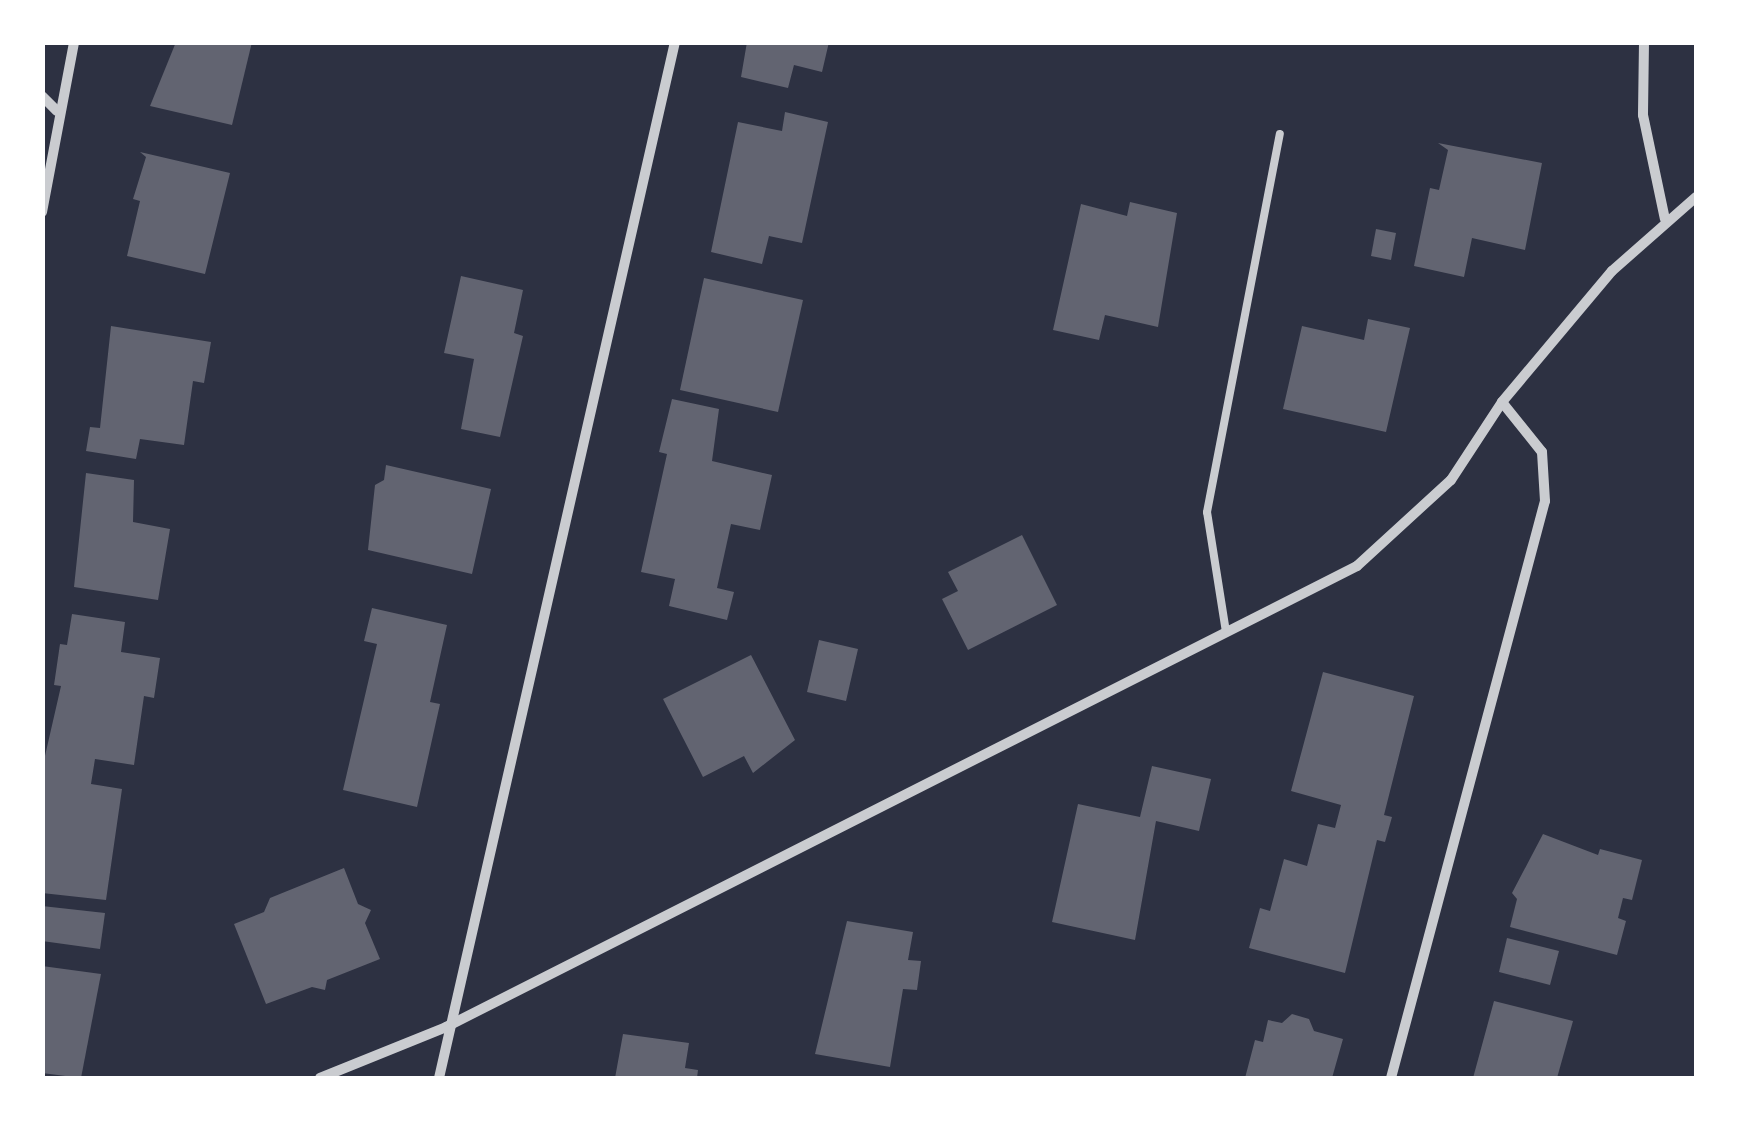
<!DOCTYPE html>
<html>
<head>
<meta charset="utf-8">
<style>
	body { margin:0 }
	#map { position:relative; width:1739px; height:1121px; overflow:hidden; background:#2d3142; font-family:Arial,sans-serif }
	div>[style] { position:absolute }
	.building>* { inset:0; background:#626471 }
	.service>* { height:8px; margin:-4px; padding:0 4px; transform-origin:4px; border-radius:4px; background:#caccd0 }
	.minor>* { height:10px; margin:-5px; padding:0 5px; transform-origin:5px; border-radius:5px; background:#caccd0 }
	span { translate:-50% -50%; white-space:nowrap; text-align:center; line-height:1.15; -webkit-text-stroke:8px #fff; paint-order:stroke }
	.frame { position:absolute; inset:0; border:45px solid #fff; pointer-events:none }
</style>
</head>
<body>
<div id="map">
	<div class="building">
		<i style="clip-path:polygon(176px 42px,252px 42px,232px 125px,150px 106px)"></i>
		<i style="clip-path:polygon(747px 42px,829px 42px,822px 72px,794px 65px,788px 88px,741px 77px)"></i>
		<i style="clip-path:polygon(785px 112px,828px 122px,802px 243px,769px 236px,762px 264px,711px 252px,738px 122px,782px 131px)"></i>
		<i style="clip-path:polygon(1438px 143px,1542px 163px,1525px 250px,1472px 238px,1464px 277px,1414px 266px,1430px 188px,1439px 190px,1448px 150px)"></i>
		<i style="clip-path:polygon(140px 152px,230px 173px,205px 274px,127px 256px,140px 201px,133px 199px,146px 157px)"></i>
		<i style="clip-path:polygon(1130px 202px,1177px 213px,1158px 327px,1105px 315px,1099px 340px,1053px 330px,1081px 204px,1127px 216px)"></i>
		<i style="clip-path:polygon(1376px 229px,1396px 233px,1391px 260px,1371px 256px)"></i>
		<i style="clip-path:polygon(461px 276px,523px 290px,514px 333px,523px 336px,500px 437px,461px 429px,474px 359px,444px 353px)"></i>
		<i style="clip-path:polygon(704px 278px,803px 300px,778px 412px,680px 390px)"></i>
		<i style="clip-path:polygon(1368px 319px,1410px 328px,1386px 432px,1283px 409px,1302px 326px,1364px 340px)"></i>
		<i style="clip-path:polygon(111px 326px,211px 342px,204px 383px,193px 381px,184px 445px,140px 439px,136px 459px,86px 451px,90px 427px,100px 428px)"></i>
		<i style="clip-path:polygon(672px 399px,719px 409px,712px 461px,772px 475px,760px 530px,731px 524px,717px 588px,734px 592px,727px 620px,669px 606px,675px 579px,641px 572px,667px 454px,659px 452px)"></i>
		<i style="clip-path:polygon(386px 465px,491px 489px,472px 574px,368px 550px,375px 485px,384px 480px)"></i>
		<i style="clip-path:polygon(86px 473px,134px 480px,133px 522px,170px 529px,158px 600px,74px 587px)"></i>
		<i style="clip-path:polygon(1022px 535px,1057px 605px,968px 650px,942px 599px,958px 591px,948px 572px)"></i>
		<i style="clip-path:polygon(372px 608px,447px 625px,430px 702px,440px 704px,417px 807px,343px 790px,377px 644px,364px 641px)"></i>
		<i style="clip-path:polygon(72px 614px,125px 622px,121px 652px,160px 658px,154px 698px,144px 696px,134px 765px,95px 759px,91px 784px,122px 789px,106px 900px,42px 893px,42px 769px,61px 686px,54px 685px,60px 644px,67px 645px)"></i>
		<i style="clip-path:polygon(819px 640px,858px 649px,846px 701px,807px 692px)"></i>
		<i style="clip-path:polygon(751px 655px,795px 740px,753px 773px,744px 756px,703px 777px,663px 699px)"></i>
		<i style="clip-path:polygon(1323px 672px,1414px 696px,1384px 815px,1392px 817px,1385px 842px,1377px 840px,1345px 973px,1249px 948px,1260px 908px,1270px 911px,1284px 859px,1307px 866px,1318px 824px,1335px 828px,1341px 805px,1291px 791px)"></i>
		<i style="clip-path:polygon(1152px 766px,1211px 779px,1199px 831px,1156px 821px,1135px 940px,1052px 922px,1078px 804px,1140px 817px)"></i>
		<i style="clip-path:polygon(1543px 834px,1598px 855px,1600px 849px,1642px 860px,1632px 900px,1623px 898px,1618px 918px,1626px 921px,1617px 955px,1510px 927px,1517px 899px,1512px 893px)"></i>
		<i style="clip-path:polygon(344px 868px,358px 904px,371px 910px,365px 923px,380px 959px,327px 980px,325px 990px,312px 987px,266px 1004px,234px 924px,264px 912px,270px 898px)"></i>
		<i style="clip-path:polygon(42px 906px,105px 913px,100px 949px,42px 941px)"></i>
		<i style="clip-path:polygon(847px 921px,913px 932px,908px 960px,921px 961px,917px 990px,903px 989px,890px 1067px,815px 1054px)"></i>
		<i style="clip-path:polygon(1507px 938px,1559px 951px,1550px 985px,1499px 972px)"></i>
		<i style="clip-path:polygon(42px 966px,101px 974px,81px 1078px,42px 1073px)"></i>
		<i style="clip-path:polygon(1494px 1001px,1573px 1021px,1557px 1078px,1473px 1078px)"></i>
		<i style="clip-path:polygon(1292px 1014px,1309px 1019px,1314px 1031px,1343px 1039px,1332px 1078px,1245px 1078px,1255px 1040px,1263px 1042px,1268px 1020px,1282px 1023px)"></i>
		<i style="clip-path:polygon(623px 1034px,689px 1043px,685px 1068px,698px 1070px,697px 1078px,615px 1078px)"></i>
	</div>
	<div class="service">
		<i style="left:1226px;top:632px;width:121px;rotate:-99deg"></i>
		<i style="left:1207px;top:512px;width:385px;rotate:-79.1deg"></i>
	</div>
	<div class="minor">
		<i style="left:1644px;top:42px;width:73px;rotate:90.8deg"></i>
		<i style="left:1643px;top:115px;width:106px;rotate:78.1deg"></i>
		<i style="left:42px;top:96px;width:21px;rotate:45deg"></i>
		<i style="left:42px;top:212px;width:173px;rotate:-79.3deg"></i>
		<i style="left:320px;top:1078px;width:136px;rotate:-22deg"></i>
		<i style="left:446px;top:1027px;width:1021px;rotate:-26.84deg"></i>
		<i style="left:1357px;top:566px;width:127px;rotate:-42.5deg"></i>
		<i style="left:1451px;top:480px;width:93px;rotate:-56.8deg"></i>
		<i style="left:1502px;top:402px;width:171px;rotate:-50deg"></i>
		<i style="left:1612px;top:271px;width:112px;rotate:-41.4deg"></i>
		<i style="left:439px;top:1078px;width:1063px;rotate:-77.17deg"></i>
		<i style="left:1391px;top:1078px;width:597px;rotate:-75.06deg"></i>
		<i style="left:1545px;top:501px;width:49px;rotate:-93.5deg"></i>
		<i style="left:1542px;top:452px;width:64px;rotate:-128.7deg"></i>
	</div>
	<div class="frame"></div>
</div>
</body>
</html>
